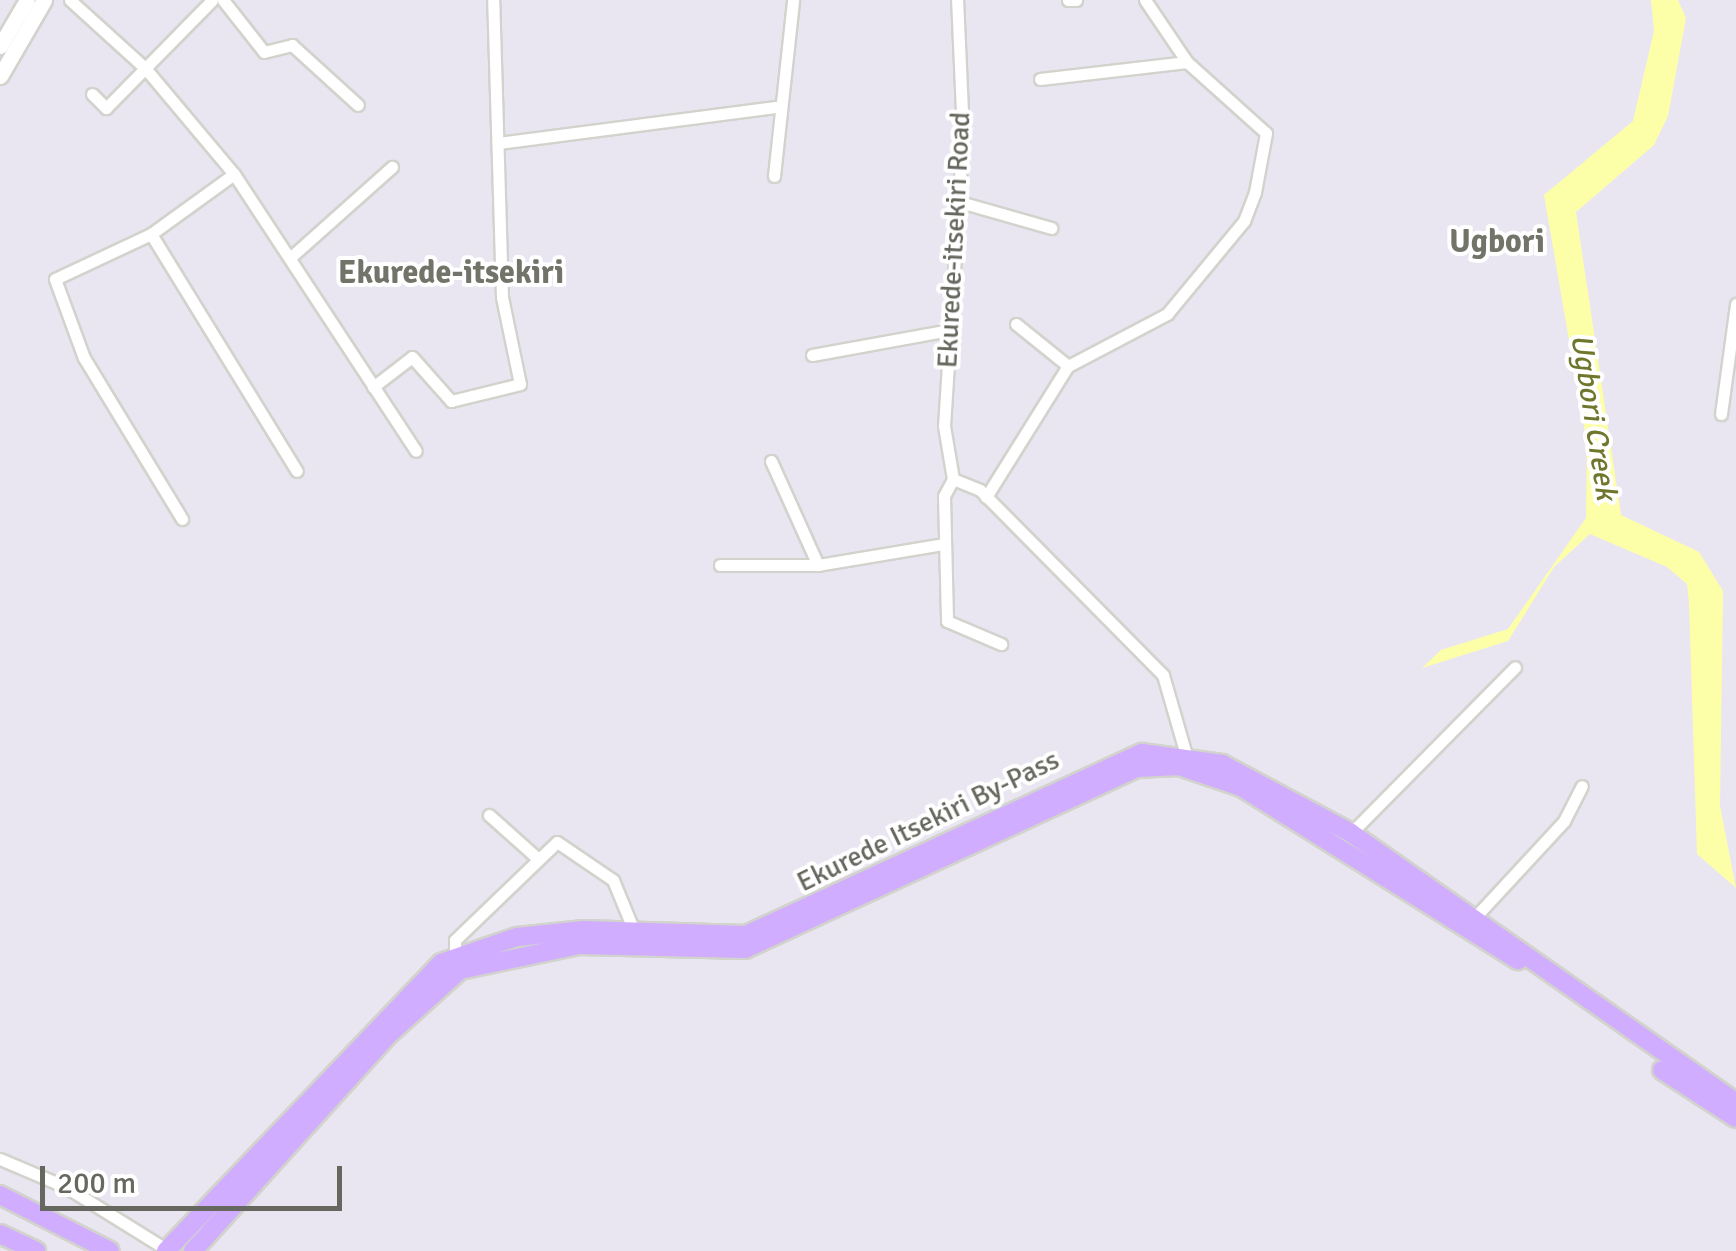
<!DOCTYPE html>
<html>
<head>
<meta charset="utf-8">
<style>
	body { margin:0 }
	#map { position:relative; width:1736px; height:1251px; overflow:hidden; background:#eae6f1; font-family:Signika,sans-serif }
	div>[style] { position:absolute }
	.water>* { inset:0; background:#fdffa8 }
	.roads { filter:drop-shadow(2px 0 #d2d3cc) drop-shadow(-2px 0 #d2d3cc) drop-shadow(0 2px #d2d3cc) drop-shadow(0 -2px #d2d3cc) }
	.street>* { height:11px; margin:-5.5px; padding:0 5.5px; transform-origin:5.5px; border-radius:5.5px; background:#fff }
	.secondary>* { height:15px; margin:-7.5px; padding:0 7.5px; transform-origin:7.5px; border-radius:7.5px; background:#fff }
	.primary>* { height:18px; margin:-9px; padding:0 9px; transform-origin:9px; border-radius:9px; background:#d0adff }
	span { translate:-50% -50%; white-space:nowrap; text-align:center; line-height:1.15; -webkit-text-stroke:8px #fff; paint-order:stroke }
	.street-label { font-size:28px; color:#66675e }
	.water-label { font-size:30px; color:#70772c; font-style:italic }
	.quarter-label { font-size:32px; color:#737469; font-weight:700 }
	.scale { position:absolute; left:40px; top:1166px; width:302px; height:45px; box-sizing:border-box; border:5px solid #66675e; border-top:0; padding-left:12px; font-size:30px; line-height:35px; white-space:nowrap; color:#66675e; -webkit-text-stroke:8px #fff; paint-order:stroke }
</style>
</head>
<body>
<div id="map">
	<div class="water">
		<i style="clip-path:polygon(1651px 0,1678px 0,1686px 18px,1668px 116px,1654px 145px,1576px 212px,1621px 515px,1699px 552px,1723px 591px,1720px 806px,1736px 888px,1697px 854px,1689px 602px,1687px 584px,1667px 567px,1590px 534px,1554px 567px,1508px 641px,1422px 668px,1441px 650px,1508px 629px,1586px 518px,1587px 444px,1544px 195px,1633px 121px,1654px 31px)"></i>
	</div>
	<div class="roads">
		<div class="street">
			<i style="left:70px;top:0;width:101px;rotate:42.2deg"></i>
			<i style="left:145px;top:68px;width:138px;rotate:50deg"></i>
			<i style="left:234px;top:174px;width:331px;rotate:56.7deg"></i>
			<i style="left:223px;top:0;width:66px;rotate:51.7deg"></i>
			<i style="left:264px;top:52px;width:29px;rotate:-14deg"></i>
			<i style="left:292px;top:45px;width:89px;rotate:42.3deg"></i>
			<i style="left:1068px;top:0;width:8px"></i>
			<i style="left:1040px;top:79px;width:148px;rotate:-6.6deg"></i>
			<i style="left:92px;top:94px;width:20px;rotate:45deg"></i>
			<i style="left:106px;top:108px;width:151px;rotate:-45.5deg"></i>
			<i style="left:498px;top:143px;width:280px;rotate:-7.4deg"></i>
			<i style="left:774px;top:176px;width:177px;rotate:-83.8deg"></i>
			<i style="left:960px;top:202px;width:95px;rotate:15.9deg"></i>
			<i style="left:151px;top:234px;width:278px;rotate:58.4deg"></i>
			<i style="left:292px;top:256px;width:134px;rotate:-41.7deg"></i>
			<i style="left:1016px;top:324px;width:67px;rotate:38.9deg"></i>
			<i style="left:812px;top:355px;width:139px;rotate:-10.3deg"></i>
			<i style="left:373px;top:387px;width:49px;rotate:-37.6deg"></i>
			<i style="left:412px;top:357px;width:59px;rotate:48.4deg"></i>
			<i style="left:451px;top:401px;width:71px;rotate:-13.8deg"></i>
			<i style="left:520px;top:384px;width:89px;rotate:-101.7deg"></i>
			<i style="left:502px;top:297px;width:297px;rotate:-91.7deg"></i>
			<i style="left:1721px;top:414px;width:111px;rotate:-82.2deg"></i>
			<i style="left:771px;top:461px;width:114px;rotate:65.7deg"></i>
			<i style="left:953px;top:479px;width:54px;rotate:-99.6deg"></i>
			<i style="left:944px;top:426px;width:292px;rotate:-86.3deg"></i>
			<i style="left:963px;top:135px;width:135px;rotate:-92.5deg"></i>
			<i style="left:953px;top:479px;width:29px;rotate:22deg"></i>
			<i style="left:980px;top:490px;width:260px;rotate:45.3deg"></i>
			<i style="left:1163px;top:675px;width:94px;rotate:73.9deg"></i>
			<i style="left:953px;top:479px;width:19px;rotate:118deg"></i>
			<i style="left:944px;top:496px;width:125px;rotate:88.6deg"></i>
			<i style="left:947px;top:621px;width:59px;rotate:23.1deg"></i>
			<i style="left:986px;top:497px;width:155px;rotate:-58deg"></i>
			<i style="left:1068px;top:366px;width:112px;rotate:-27.7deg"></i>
			<i style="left:1167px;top:314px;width:121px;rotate:-50.4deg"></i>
			<i style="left:1244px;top:221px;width:31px;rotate:-69deg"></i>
			<i style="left:1255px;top:192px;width:60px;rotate:-79.4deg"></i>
			<i style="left:1266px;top:133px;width:106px;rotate:-138.1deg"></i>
			<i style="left:1187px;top:62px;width:75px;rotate:-124.1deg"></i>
			<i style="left:182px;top:519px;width:188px;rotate:-121.3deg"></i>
			<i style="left:84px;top:358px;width:84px;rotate:-110.2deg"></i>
			<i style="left:55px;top:279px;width:106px;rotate:-25.1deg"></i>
			<i style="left:151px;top:234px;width:102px;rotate:-35.9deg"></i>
			<i style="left:720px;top:565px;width:98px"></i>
			<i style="left:818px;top:565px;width:127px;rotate:-9.5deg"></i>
			<i style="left:489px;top:815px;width:63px;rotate:41.8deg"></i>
			<i style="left:1351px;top:833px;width:233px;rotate:-45.3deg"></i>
			<i style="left:1478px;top:914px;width:127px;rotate:-47.2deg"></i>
			<i style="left:1564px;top:821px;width:39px;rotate:-63deg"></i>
			<i style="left:455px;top:956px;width:16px;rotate:-90deg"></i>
			<i style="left:455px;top:940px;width:141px;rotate:-43.9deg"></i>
			<i style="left:557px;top:842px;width:68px;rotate:34.2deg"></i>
			<i style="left:613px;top:880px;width:55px;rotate:67.6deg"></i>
			<i style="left:0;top:1159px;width:72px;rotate:23deg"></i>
			<i style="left:66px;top:1187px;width:121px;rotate:31.9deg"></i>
		</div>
		<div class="secondary">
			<i style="left:0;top:46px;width:53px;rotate:-59.6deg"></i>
			<i style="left:0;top:76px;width:88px;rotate:-59.9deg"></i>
		</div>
		<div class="primary">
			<i style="left:1662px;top:1070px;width:88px;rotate:33deg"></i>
			<i style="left:0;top:1195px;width:123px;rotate:27deg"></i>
			<i style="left:0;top:1234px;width:40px;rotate:25deg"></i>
			<i style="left:166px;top:1251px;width:398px;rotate:-46.3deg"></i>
			<i style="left:441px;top:963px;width:80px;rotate:-18.9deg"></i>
			<i style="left:517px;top:937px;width:67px;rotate:-6deg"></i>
			<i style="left:584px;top:930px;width:162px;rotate:1.8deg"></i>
			<i style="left:746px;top:935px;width:436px;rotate:-24.7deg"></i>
			<i style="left:1142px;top:753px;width:81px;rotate:7.8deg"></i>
			<i style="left:1222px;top:764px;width:146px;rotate:28.1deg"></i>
			<i style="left:1351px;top:833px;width:470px;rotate:35deg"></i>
			<i style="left:193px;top:1251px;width:290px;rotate:-47.9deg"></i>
			<i style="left:387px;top:1036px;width:98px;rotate:-42.1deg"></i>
			<i style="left:460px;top:970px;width:122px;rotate:-11.9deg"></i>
			<i style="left:579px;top:945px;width:166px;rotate:1.4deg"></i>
			<i style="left:745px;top:949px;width:432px;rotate:-24.8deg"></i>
			<i style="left:1137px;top:768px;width:42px;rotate:-2.7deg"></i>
			<i style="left:1179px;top:766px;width:65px;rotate:18.7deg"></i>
			<i style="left:1241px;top:787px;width:327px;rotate:32deg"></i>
		</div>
	</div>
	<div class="street-label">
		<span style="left:954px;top:240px;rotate:-87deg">Ekurede-itsekiri Road</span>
		<span style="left:928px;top:821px;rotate:-26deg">Ekurede Itsekiri By-Pass</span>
	</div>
	<div class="water-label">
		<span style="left:1593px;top:417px;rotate:81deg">Ugbori Creek</span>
	</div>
	<div class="quarter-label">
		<span style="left:1497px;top:242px">Ugbori</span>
		<span style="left:451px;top:273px">Ekurede-itsekiri</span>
	</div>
	<div class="scale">200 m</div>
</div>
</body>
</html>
